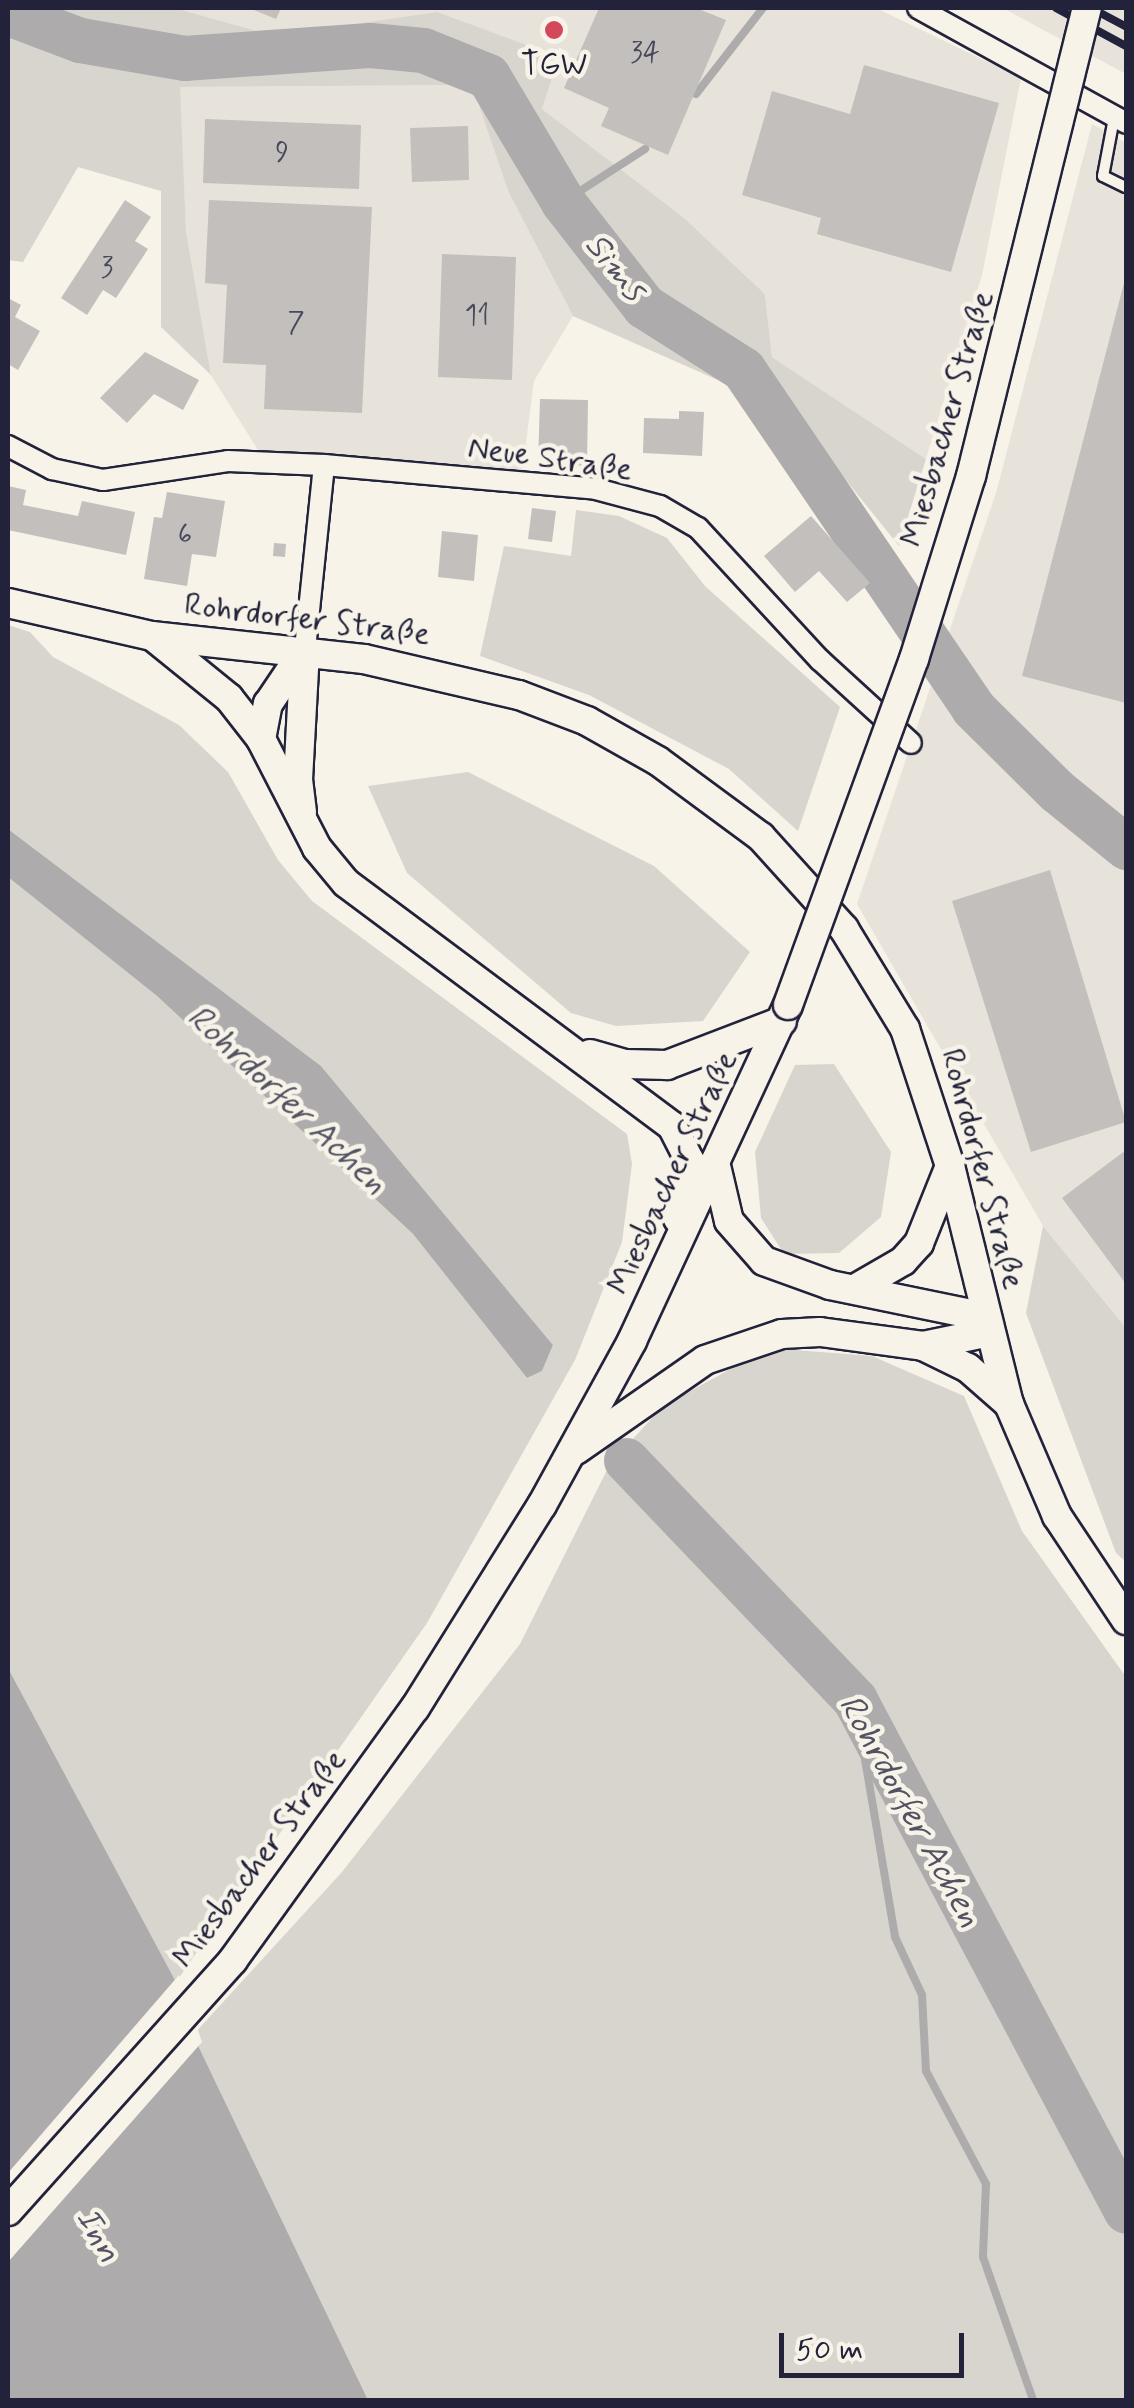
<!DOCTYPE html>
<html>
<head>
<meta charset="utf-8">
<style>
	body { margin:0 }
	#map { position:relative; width:1134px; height:2408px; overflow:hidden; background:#f7f3e8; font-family:Mynerve,sans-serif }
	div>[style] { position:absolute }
	.built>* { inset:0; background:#e7e3db }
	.green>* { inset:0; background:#d8d5cf }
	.water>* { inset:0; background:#aeabad }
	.pier>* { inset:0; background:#f7f3e8 }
	.stream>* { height:8px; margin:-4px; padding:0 4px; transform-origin:4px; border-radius:4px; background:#aeabad }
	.river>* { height:45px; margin:-22.5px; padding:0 22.5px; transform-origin:22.5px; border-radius:22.5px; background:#aeabad }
	.building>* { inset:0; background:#c2bfbd }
	.roads { filter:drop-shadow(2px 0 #22223b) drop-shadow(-2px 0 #22223b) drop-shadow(0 2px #22223b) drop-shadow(0 -2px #22223b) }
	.service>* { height:10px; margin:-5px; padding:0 5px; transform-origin:5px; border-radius:5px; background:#f7f3e8 }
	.minor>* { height:20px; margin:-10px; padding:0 10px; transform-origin:10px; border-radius:10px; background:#f7f3e8 }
	.secondary>* { height:28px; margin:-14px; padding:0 14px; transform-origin:14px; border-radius:14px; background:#f7f3e8 }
	.rail>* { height:8px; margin:-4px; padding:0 4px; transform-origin:4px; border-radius:4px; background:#22223b }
	.bridges { filter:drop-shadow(2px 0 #22223b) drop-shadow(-2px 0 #22223b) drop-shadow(0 2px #22223b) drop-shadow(0 -2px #22223b) }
	.secondary-bridge>* { height:28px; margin:-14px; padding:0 14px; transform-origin:14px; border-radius:14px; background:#f7f3e8 }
	.dots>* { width:28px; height:28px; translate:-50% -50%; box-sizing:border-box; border:5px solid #f7f3e8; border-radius:50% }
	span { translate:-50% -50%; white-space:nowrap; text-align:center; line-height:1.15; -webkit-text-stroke:9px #f7f3e8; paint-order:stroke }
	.number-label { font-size:28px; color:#4a495c }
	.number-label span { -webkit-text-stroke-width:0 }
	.poi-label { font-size:32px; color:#22223b }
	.street-label { font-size:32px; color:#22223b }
	.water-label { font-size:35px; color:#535263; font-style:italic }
	.frame { position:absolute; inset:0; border:10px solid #22223b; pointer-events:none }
	.scale { position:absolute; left:779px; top:2333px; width:185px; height:45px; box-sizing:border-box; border:5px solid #22223b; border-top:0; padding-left:12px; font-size:30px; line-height:35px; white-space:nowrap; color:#22223b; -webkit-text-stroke:8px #f7f3e8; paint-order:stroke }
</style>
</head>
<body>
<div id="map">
	<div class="built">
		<i style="clip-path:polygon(175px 8px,876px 8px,1021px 78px,982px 275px,926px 459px,772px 357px,765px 294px,683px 217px,542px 109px,559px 56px,355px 29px,275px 36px)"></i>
		<i style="clip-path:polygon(1003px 8px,1126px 8px,1126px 74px,1036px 26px)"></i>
		<i style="clip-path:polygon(472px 85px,508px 191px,573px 316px,534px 381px,522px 473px,258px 450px,211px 375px,186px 231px,179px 87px)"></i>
		<i style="clip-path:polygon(1092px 124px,1126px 143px,1126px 1328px,1043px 1226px,857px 904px,996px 493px)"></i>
	</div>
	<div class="green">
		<i style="clip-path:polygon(8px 8px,175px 8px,275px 36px,437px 12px,559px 57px,542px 109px,683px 217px,765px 294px,772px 357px,926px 459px,899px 546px,792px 413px,573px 316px,508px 191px,472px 85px,180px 87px,186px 231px,211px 375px,161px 327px,161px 191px,78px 167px,23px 262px,8px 260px)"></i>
		<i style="clip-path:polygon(576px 510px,619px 516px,667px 538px,705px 586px,840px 707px,798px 831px,729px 769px,589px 695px,480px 656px,504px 546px,571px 556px)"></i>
		<i style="clip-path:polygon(8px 625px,30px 632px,53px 657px,179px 725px,228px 772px,278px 860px,312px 901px,627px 1134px,632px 1164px,622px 1242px,575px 1360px,427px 1623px,176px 1982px,8px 1668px,8px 877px,157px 996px,413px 1234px,527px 1378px,542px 1371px,553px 1345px,321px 1066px,8px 829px)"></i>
		<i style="clip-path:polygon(468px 772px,654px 866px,750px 952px,703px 1021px,616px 1026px,571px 1013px,407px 873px,368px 786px)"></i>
		<i style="clip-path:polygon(834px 1064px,891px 1152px,881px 1217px,839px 1253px,784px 1254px,761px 1218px,755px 1152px,795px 1065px)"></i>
		<i style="clip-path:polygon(1043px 1226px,1126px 1328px,1126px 1562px,1116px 1553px,1026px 1313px)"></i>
		<i style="clip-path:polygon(769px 1348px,872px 1356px,964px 1396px,1022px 1531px,1126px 1677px,1126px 2400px,368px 2400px,193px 2035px,342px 1872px,520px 1644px,610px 1464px,663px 1406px)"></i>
	</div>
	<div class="water">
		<i style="clip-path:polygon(8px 829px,321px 1066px,553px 1345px,542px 1371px,527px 1378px,413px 1234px,157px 996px,8px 877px)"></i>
		<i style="clip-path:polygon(8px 1668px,176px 1982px,193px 2035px,368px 2400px,8px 2400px)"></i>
	</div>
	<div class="pier">
		<i style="clip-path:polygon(179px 1975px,202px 2042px,8px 2262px,8px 2173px)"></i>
	</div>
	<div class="stream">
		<i style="left:696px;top:94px;width:109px;rotate:-52.1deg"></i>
		<i style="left:563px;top:202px;width:98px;rotate:-32.9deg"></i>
		<i style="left:855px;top:1700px;width:240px;rotate:80.4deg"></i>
		<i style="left:895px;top:1937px;width:64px;rotate:65deg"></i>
		<i style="left:922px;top:1995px;width:76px;rotate:87deg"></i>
		<i style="left:926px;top:2071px;width:128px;rotate:62deg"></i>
		<i style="left:986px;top:2184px;width:73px;rotate:92.4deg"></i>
		<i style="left:983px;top:2257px;width:151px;rotate:70.7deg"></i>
	</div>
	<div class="river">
		<i style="left:8px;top:13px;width:77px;rotate:20.6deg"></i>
		<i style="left:80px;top:40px;width:106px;rotate:9.8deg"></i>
		<i style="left:184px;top:58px;width:186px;rotate:-4deg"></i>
		<i style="left:370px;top:45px;width:53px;rotate:5.4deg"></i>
		<i style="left:423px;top:50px;width:70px;rotate:21.8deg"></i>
		<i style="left:488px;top:76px;width:147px;rotate:59.2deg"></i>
		<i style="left:563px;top:202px;width:132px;rotate:52.1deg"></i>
		<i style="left:644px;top:306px;width:117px;rotate:32.5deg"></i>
		<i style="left:743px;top:369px;width:410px;rotate:55.8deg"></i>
		<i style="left:973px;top:708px;width:118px;rotate:44.7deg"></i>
		<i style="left:1057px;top:791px;width:89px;rotate:39.1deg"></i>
		<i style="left:626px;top:1460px;width:332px;rotate:46.3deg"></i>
		<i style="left:855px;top:1700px;width:578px;rotate:62.06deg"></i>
	</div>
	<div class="building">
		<i style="clip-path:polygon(249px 8px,281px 8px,276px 19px)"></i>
		<i style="clip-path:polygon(599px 8px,696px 8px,726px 20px,668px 155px,601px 126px,609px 108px,564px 88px)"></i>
		<i style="clip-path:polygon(864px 65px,999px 103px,951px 272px,817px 234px,821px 218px,742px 195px,772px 91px,850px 114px)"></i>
		<i style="clip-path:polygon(205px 119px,361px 125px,359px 189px,203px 183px)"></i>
		<i style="clip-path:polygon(468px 126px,469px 180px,412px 182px,410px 128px)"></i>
		<i style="clip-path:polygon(125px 200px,151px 217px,135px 241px,148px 249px,116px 298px,103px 290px,87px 315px,61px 298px)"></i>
		<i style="clip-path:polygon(209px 200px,372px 207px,362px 413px,264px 409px,266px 365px,223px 363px,227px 285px,205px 283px)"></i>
		<i style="clip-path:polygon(442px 254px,516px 257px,512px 380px,438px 377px)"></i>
		<i style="clip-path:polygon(1125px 279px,1126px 279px,1126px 703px,1022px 676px)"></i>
		<i style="clip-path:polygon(8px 298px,21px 305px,15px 317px,40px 331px,18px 370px,8px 364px)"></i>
		<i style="clip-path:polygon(145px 352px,199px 380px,183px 410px,154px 394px,127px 423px,100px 398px)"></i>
		<i style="clip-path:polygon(540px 399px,588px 400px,587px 466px,538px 465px)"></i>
		<i style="clip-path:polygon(679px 411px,704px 412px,702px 456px,643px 453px,644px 418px,679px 419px)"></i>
		<i style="clip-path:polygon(8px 486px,26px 490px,23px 505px,78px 516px,82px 501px,135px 512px,126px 555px,8px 530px)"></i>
		<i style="clip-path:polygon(167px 492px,225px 501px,216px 557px,192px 554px,187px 586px,144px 579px,154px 517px,162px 518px)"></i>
		<i style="clip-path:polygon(532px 508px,556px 511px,552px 542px,528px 539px)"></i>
		<i style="clip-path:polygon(811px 516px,870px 583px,847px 602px,819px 571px,795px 592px,764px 556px)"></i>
		<i style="clip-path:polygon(442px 531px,478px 535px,474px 581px,438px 577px)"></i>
		<i style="clip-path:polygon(274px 543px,286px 544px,285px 557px,273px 556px)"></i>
		<i style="clip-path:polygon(1050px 870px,1126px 1122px,1031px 1152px,952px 901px)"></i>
		<i style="clip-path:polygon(1126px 1150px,1126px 1284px,1062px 1198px)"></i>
	</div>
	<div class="roads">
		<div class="service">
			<i style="left:1114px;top:118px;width:59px;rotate:100.7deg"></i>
			<i style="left:1103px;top:176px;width:25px;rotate:26deg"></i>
		</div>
		<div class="minor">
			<i style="left:918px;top:8px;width:238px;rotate:28.9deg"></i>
			<i style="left:8px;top:446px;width:50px;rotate:27.6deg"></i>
			<i style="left:52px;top:469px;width:52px;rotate:12.2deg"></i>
			<i style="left:103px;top:480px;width:126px;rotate:-8.6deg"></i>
			<i style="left:228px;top:461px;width:96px;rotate:2.4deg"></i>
			<i style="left:324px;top:465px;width:273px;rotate:5deg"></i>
			<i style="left:596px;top:489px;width:66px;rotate:14.9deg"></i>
			<i style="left:660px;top:506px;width:44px;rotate:30.1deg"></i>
			<i style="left:698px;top:528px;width:180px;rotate:47.3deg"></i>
			<i style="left:820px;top:660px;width:123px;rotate:42.4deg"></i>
			<i style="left:305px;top:649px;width:185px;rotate:-84.1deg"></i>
		</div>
		<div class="secondary">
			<i style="left:8px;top:603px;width:148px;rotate:12.9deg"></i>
			<i style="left:152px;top:636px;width:213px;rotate:6.2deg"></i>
			<i style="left:364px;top:659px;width:159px;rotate:13.1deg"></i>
			<i style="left:519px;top:695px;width:73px;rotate:20.9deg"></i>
			<i style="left:587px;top:721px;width:81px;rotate:29.4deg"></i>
			<i style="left:658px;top:761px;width:128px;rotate:36.4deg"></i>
			<i style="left:761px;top:837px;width:124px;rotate:47.9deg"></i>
			<i style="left:844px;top:929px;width:117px;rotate:58.6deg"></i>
			<i style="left:905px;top:1029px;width:144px;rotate:71.8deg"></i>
			<i style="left:950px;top:1166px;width:245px;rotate:76.1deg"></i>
			<i style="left:1009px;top:1404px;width:122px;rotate:66.8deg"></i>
			<i style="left:1057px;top:1516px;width:125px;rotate:56.4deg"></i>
			<i style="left:155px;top:638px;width:95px;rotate:39deg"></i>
			<i style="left:229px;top:698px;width:52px;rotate:52deg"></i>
			<i style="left:261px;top:739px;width:123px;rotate:62.8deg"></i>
			<i style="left:317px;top:848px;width:45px;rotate:50.4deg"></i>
			<i style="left:346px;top:883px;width:407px;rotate:36.7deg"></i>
			<i style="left:672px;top:1126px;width:39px;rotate:63deg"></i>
			<i style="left:690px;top:1161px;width:59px;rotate:101.7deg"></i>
			<i style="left:261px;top:739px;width:36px;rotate:-79deg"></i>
			<i style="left:268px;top:704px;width:66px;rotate:-56.1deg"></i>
			<i style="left:302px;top:812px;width:32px;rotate:-97deg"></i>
			<i style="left:298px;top:780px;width:131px;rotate:-86.9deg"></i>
			<i style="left:590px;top:1054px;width:37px;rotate:16deg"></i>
			<i style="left:626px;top:1064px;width:41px;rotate:1.4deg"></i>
			<i style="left:667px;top:1065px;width:123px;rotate:-20.9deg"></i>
			<i style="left:717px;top:1170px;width:52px;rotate:76.8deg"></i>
			<i style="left:729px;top:1221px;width:53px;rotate:48.8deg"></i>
			<i style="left:764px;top:1261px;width:70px;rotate:20deg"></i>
			<i style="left:830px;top:1285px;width:159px;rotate:11.6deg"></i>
			<i style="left:858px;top:1287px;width:52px;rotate:-30deg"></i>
			<i style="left:903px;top:1261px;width:24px;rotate:-48deg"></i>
			<i style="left:919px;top:1243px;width:83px;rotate:-68.1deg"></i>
			<i style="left:923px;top:1346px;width:68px;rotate:-11.8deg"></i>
			<i style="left:576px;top:1450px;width:157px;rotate:-34.9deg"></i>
			<i style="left:705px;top:1360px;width:81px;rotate:-18.7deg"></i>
			<i style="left:782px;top:1334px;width:38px;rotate:-3deg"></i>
			<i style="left:820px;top:1332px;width:104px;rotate:7.7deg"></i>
			<i style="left:923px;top:1346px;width:50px;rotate:26.1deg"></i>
			<i style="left:968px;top:1368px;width:55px;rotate:41.3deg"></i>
			<i style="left:8px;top:2211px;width:337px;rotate:-48.1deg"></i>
			<i style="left:233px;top:1960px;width:311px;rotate:-54.2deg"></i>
			<i style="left:415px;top:1708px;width:239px;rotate:-58deg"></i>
			<i style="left:542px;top:1505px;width:187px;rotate:-61.2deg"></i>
			<i style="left:632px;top:1341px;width:370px;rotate:-65.1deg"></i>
		</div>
	</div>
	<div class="rail">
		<i style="left:1056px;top:8px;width:80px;rotate:28.5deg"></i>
		<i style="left:1091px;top:8px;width:40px;rotate:28deg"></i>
	</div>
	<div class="bridges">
		<div class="secondary-bridge">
			<i style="left:788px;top:1005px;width:368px;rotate:-70deg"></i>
			<i style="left:914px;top:659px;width:192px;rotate:-72.7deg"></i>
			<i style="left:971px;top:476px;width:482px;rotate:-76.1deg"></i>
		</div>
	</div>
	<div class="dots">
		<i style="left:554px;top:30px;background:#d1495b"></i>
	</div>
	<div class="number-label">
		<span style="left:645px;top:54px">34</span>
		<span style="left:282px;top:154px">9</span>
		<span style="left:107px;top:269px">3</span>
		<span style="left:477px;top:317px">11</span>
		<span style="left:296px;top:324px">7</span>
		<span style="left:185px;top:536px">6</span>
	</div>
	<div class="poi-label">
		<span style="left:554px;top:65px">TGW</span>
	</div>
	<div class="street-label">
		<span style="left:948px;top:419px;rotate:-74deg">Miesbacher Straße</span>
		<span style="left:550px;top:459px;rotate:8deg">Neue Straße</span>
		<span style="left:307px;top:620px;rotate:7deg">Rohrdorfer Straße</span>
		<span style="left:982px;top:1169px;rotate:75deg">Rohrdorfer Straße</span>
		<span style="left:673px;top:1173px;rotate:-65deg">Miesbacher Straße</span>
		<span style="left:260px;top:1859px;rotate:-53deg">Miesbacher Straße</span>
	</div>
	<div class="water-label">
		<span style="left:615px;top:267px;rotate:51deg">Sims</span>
		<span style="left:287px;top:1100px;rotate:43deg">Rohrdorfer Achen</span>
		<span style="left:910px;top:1811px;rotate:61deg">Rohrdorfer Achen</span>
		<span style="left:98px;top:2235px;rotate:61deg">Inn</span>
	</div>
	<div class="frame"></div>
	<div class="scale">50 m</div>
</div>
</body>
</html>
